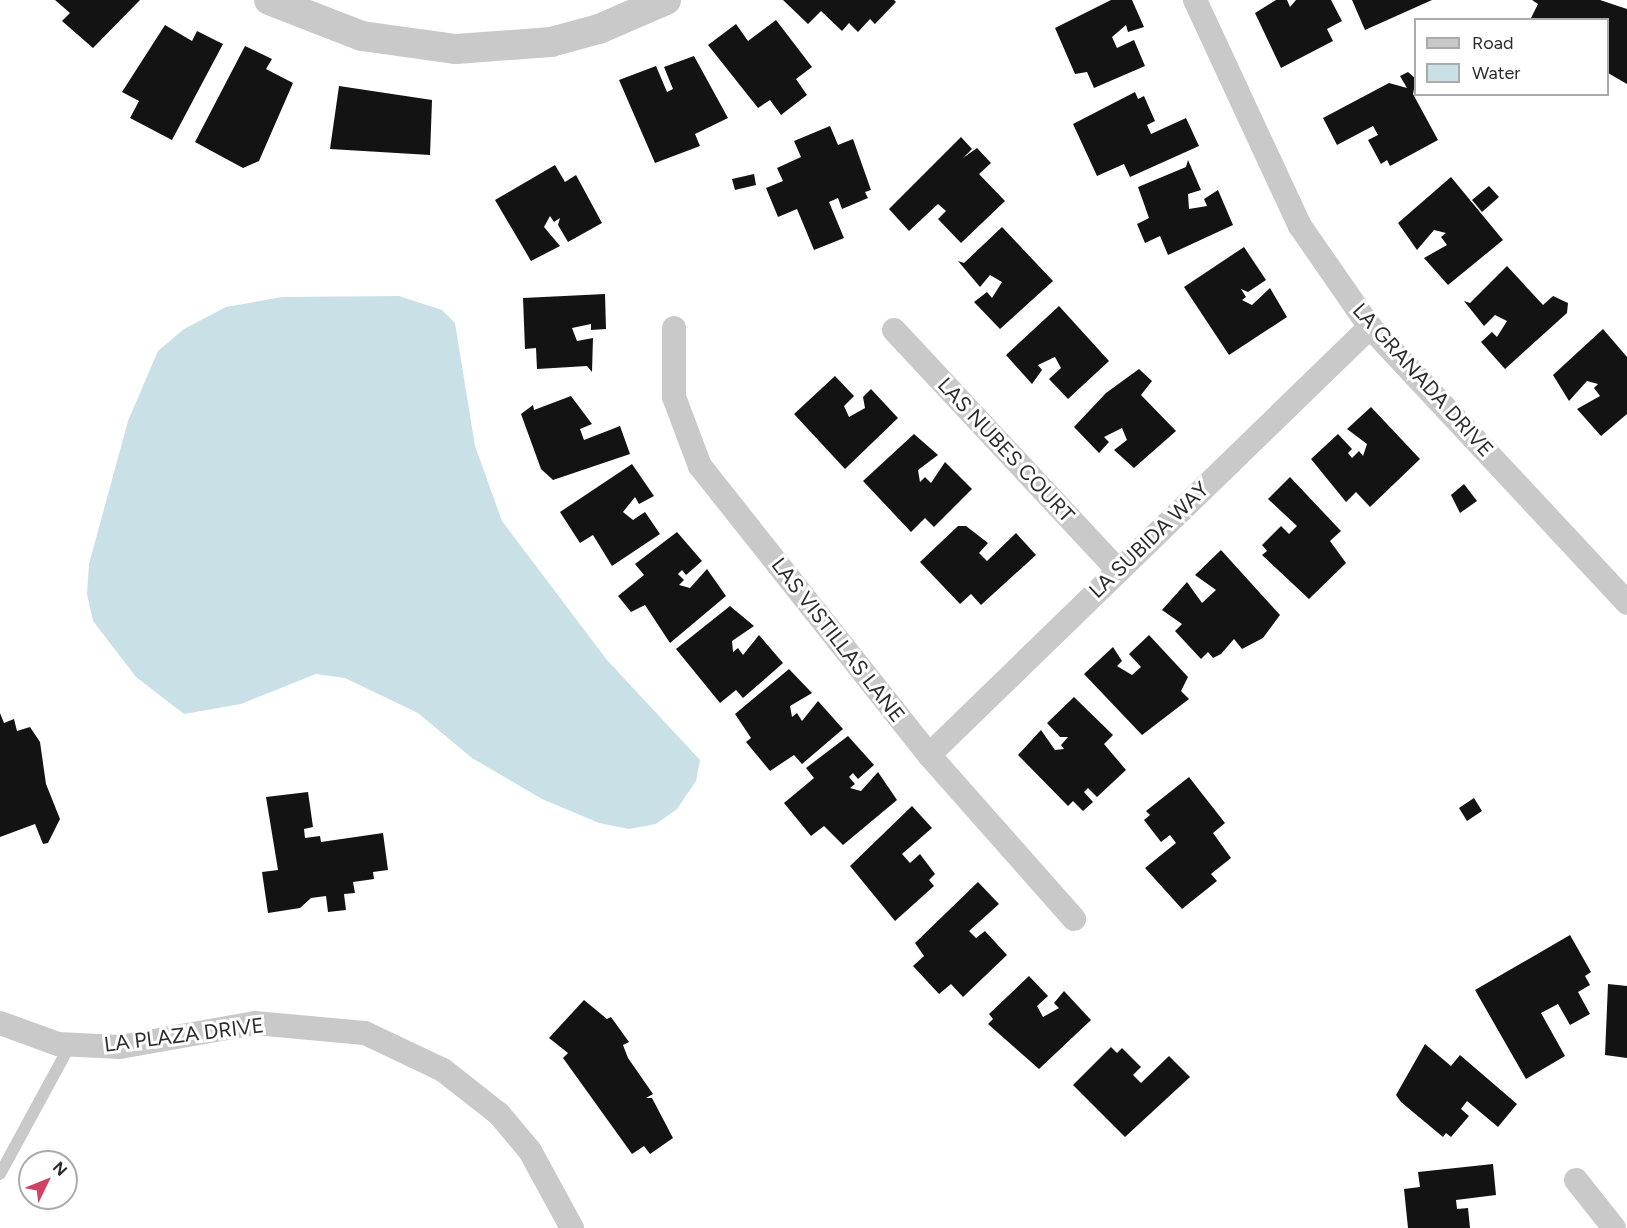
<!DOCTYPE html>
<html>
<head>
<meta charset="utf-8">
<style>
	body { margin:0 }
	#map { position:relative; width:1627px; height:1228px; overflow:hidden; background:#fff; font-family:Figtree,sans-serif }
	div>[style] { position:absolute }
	.water>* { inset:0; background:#c9e0e6 }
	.building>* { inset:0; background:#131313 }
	.service>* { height:12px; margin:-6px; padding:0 6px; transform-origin:6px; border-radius:6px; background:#c9c9c9 }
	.minor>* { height:24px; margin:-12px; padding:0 12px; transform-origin:12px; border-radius:12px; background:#c9c9c9 }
	.tertiary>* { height:30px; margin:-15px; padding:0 15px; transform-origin:15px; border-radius:15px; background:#c9c9c9 }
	span { translate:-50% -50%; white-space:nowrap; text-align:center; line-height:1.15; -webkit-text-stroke:6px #fff; paint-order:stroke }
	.street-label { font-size:21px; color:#2c2c2c }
	.legend { position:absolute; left:1414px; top:18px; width:195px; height:78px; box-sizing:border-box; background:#fff; border:2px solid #ababab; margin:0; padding:8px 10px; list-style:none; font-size:18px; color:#2c2c2c }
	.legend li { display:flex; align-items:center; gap:12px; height:30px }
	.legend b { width:30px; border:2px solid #ababab }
	.north { position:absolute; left:18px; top:1150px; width:60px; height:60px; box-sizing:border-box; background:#fff; border:2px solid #ababab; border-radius:50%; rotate:47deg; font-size:16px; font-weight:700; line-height:24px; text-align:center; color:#2c2c2c }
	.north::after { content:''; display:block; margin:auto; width:21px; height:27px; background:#d04262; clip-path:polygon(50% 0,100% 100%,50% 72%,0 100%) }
</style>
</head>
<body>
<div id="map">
	<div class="water">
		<i style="clip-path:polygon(399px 296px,442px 310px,455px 323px,475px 446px,502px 521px,607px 660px,700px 760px,696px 781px,677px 809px,656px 824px,629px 829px,599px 823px,542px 799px,472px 758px,418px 713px,345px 678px,316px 674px,241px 704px,184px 714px,136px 677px,93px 621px,87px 594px,89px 564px,128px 421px,158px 351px,184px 329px,226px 307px,282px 297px)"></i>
	</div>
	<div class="building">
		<i style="clip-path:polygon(55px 0,140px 0,93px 48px,62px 21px,70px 13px)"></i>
		<i style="clip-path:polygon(783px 0,894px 0,896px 2px,875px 24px,870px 19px,858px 32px,849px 23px,842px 31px,821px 11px,808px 24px)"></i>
		<i style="clip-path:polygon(1111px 0,1132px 0,1144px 27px,1128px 32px,1126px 25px,1112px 37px,1117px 48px,1134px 40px,1145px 66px,1094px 88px,1087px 72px,1075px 74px,1055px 28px)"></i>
		<i style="clip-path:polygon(1276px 0,1287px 0,1290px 7px,1296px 0,1331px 0,1342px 21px,1327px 29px,1333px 41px,1281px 68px,1255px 13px)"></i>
		<i style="clip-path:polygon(1352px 0,1432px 0,1365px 30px)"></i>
		<i style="clip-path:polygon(1532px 0,1600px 0,1627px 9px,1627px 84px,1608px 73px,1608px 20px,1530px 20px,1538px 4px)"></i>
		<i style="clip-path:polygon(776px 20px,812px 67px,796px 79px,807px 95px,781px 115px,770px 100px,758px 108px,708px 45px,736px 24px,748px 41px)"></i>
		<i style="clip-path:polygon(165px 25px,192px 41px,197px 31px,223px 44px,172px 140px,130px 118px,139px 101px,122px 92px)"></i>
		<i style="clip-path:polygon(245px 46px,272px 59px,266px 69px,293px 83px,259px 161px,243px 168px,195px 142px)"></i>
		<i style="clip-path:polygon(694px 56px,728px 118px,695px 134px,700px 146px,655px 163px,619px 80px,656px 66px,667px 92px,673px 89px,664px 67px)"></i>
		<i style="clip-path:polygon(1408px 72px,1416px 79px,1413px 94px,1438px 140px,1390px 166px,1387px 160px,1381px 164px,1368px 140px,1378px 135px,1373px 126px,1337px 145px,1323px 118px,1389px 83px,1407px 88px,1400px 76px)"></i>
		<i style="clip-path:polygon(339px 86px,432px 100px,430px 155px,330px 149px)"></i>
		<i style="clip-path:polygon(1135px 92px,1138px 99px,1144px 96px,1155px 121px,1147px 125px,1151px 134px,1186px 118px,1199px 146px,1130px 177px,1124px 164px,1097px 176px,1073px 124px)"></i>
		<i style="clip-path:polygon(830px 126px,838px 145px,853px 139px,871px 190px,865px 192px,868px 198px,842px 209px,838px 198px,829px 202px,844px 238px,814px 250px,797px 209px,778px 217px,766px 188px,783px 181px,777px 168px,801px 157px,794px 141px)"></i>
		<i style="clip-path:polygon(961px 137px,972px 149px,963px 158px,977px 148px,991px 163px,979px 174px,1005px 201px,961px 243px,938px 219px,946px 211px,938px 204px,909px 231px,889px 209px)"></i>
		<i style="clip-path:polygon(1188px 160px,1201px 190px,1188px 194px,1189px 209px,1207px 206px,1204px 199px,1218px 190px,1233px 225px,1168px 255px,1160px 236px,1145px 243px,1137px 224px,1149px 218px,1138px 187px,1186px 167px)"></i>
		<i style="clip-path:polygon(555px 165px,565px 182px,576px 175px,602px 223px,568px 242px,558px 225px,560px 218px,554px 222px,550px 216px,544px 227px,560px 246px,531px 261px,495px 200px)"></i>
		<i style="clip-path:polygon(754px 174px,756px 185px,735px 190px,732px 179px)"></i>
		<i style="clip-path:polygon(1451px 177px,1503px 240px,1448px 285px,1424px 258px,1447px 245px,1441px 237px,1446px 233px,1434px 230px,1417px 250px,1398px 223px)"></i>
		<i style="clip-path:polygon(1489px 186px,1499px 197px,1482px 212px,1472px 200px)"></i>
		<i style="clip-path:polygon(1002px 227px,1053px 281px,1000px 329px,974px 302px,987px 292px,992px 298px,1002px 282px,990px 275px,980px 287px,958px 261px,964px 263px)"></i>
		<i style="clip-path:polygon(1244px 247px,1266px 280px,1248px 292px,1241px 289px,1246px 297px,1242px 300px,1252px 305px,1270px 288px,1287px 317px,1229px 355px,1184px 287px)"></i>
		<i style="clip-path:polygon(1507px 266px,1543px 305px,1553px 296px,1568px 303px,1567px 313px,1505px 369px,1481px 342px,1492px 332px,1497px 337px,1507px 321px,1495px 315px,1484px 326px,1464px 301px,1470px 303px)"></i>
		<i style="clip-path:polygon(605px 294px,606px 329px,591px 330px,591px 324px,572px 328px,577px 341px,593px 338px,592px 372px,587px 366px,537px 369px,536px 348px,525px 349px,523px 298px)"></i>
		<i style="clip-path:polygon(1059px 306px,1109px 361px,1068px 399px,1049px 379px,1061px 368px,1055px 357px,1038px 365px,1042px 370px,1032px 384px,1006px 355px)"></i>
		<i style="clip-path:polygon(1603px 329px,1627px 357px,1627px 414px,1601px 436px,1577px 409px,1600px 396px,1594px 388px,1598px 384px,1587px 381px,1569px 401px,1553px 375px)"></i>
		<i style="clip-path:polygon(1139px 369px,1152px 381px,1141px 395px,1176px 431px,1134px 468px,1114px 450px,1127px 440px,1122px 428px,1104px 437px,1109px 442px,1099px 453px,1074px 427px,1106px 393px)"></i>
		<i style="clip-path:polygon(835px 376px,854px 396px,844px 406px,849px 417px,865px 408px,863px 397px,871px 389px,898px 418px,845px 469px,794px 414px)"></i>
		<i style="clip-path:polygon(571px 396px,592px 424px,580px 429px,584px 440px,620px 426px,630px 454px,553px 480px,541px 469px,521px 414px,533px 405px,534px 410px)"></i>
		<i style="clip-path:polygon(1371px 407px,1420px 459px,1370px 507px,1356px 492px,1346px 502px,1311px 459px,1338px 434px,1352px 449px,1348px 453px,1352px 458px,1359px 451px,1363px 456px,1367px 444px,1347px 429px)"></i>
		<i style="clip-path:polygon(914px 434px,938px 455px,918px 470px,920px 482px,925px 477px,931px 483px,945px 462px,972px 489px,934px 527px,925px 518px,911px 532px,863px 481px)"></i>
		<i style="clip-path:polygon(632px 464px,654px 496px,639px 504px,635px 497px,623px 512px,633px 520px,645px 512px,660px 534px,612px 566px,593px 535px,580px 543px,560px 512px)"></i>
		<i style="clip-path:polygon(1290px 477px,1341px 531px,1330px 541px,1346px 563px,1309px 599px,1262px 555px,1267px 551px,1262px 545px,1281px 526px,1289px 534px,1297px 526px,1268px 499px)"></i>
		<i style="clip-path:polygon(1464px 484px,1477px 501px,1460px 513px,1451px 495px)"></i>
		<i style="clip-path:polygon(958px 526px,966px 526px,988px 543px,979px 553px,987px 561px,1016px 533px,1036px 555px,981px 605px,971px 594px,960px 604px,920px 562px)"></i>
		<i style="clip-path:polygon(677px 532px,702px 561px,686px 575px,682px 570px,678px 574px,684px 580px,679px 585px,690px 588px,707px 569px,726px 596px,670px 643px,645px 605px,631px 612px,618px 596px,644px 575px,635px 564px)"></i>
		<i style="clip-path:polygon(1221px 550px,1280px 615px,1263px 638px,1242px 649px,1234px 639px,1221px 654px,1213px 658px,1208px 652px,1201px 659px,1175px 631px,1182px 624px,1162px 610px,1187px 582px,1202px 603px,1216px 590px,1195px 575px)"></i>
		<i style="clip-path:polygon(730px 606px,754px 626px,732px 641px,733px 652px,738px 648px,743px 655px,759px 635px,783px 663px,743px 698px,736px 690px,720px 703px,676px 649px)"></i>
		<i style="clip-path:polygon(1149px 635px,1188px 677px,1181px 691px,1189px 699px,1142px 735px,1084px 674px,1113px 647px,1122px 661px,1117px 666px,1132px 675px,1141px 667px,1129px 654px)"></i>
		<i style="clip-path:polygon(789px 669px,812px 693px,790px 706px,792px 717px,797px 713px,802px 721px,818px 701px,843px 729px,802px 764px,794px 755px,770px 771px,746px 742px,751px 738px,735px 714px)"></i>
		<i style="clip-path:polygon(1074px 697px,1113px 735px,1104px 744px,1126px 770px,1097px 797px,1088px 788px,1084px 792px,1093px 802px,1083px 811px,1073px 801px,1068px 806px,1018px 755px,1041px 730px,1055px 750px,1064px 749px,1061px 745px,1068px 737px,1060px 737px,1047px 723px)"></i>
		<i style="clip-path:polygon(0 713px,4px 723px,14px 719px,17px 731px,30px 727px,40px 742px,46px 784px,60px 819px,48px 843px,43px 844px,35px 824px,0 837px)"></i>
		<i style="clip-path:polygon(848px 736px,874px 765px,858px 779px,853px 773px,849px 777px,855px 784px,850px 788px,861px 791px,878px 772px,897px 800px,843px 845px,824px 826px,811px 836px,784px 803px,814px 778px,806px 768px)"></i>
		<i style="clip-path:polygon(1189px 777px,1225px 823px,1213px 833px,1231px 858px,1211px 874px,1217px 881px,1182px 909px,1145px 868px,1176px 843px,1170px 835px,1161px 842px,1144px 820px,1150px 815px,1146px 811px)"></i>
		<i style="clip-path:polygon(308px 792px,313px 827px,304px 829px,305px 838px,320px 836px,321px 842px,383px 833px,388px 870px,373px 872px,374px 879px,353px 882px,355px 893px,344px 894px,346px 910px,328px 912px,326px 896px,311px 898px,300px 908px,268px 913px,262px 872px,278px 870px,266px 797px)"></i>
		<i style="clip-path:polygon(1474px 798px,1482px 811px,1467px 821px,1459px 808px)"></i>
		<i style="clip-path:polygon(912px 806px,932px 828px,902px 854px,910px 863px,920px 854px,935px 874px,929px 880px,934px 886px,895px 921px,850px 866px)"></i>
		<i style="clip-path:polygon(978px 882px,999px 904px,969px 931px,976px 938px,985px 931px,1007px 955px,963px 997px,951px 984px,939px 994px,913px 966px,924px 956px,915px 943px)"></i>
		<i style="clip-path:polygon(1570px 935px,1591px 972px,1585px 976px,1590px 985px,1578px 992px,1590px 1014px,1570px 1025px,1558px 1004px,1541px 1013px,1565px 1056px,1526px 1079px,1475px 990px)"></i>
		<i style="clip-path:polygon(1029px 976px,1048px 996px,1037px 1006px,1043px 1017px,1059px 1008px,1054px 1003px,1064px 991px,1091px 1020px,1039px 1069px,988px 1024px,993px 1019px,989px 1014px)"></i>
		<i style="clip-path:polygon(1608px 984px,1627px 986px,1627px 1058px,1605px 1055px)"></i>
		<i style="clip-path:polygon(584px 1000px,607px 1019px,611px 1017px,629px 1042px,623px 1045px,628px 1058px,653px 1094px,646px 1098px,652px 1098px,673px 1138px,650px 1154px,644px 1146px,632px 1154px,563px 1058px,568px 1053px,549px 1038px)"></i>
		<i style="clip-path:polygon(1425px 1044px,1451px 1066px,1460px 1055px,1517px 1104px,1498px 1127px,1467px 1101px,1461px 1109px,1469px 1116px,1451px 1137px,1446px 1133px,1443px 1137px,1401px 1102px,1396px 1095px)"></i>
		<i style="clip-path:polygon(1111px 1047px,1117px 1053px,1122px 1048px,1141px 1067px,1133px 1075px,1141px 1083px,1169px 1056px,1190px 1077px,1125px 1137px,1073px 1085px)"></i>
		<i style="clip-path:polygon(1493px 1164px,1496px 1195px,1456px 1200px,1457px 1209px,1468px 1208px,1470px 1228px,1408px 1228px,1404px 1189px,1420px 1187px,1418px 1172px)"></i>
	</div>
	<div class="service">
		<i style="left:0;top:1174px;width:147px;rotate:-61.5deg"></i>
	</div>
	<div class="minor">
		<i style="left:1195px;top:0;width:249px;rotate:65.1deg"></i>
		<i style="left:1300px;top:226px;width:123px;rotate:55.3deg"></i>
		<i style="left:1370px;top:327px;width:377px;rotate:47deg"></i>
		<i style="left:674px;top:328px;width:69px;rotate:90deg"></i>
		<i style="left:674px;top:397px;width:74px;rotate:69.4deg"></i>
		<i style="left:700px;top:466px;width:369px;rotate:51.6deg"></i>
		<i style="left:929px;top:755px;width:219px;rotate:48.5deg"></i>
		<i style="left:894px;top:330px;width:328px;rotate:47deg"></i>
		<i style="left:929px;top:755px;width:615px;rotate:-44.14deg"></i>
		<i style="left:0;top:1023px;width:62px;rotate:19.9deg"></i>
		<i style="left:58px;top:1044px;width:62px;rotate:2.8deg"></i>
		<i style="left:120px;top:1047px;width:137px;rotate:-10.1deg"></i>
		<i style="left:255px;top:1023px;width:110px;rotate:5.2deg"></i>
		<i style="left:365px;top:1033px;width:86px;rotate:25.4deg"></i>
		<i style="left:443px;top:1070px;width:71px;rotate:38.2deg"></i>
		<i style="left:499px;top:1114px;width:48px;rotate:50deg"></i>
		<i style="left:530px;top:1151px;width:88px;rotate:61.4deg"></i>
		<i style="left:1576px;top:1180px;width:61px;rotate:51.6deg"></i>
	</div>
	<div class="tertiary">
		<i style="left:269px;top:0;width:100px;rotate:21.2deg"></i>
		<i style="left:362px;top:36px;width:95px;rotate:7.9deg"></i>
		<i style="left:456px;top:49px;width:95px;rotate:-4.2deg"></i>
		<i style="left:551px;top:42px;width:50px;rotate:-15.2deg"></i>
		<i style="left:599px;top:29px;width:73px;rotate:-23.4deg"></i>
	</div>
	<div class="street-label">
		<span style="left:1423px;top:380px;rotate:48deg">LA GRANADA DRIVE</span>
		<span style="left:1006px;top:450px;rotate:47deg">LAS NUBES COURT</span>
		<span style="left:1149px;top:540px;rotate:-44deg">LA SUBIDA WAY</span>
		<span style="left:838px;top:640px;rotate:52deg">LAS VISTILLAS LANE</span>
		<span style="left:184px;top:1035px;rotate:-7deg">LA PLAZA DRIVE</span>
	</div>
	<ul class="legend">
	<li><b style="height:8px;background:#c9c9c9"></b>Road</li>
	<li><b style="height:16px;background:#c9e0e6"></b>Water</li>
	</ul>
	<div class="north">N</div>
</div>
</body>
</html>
